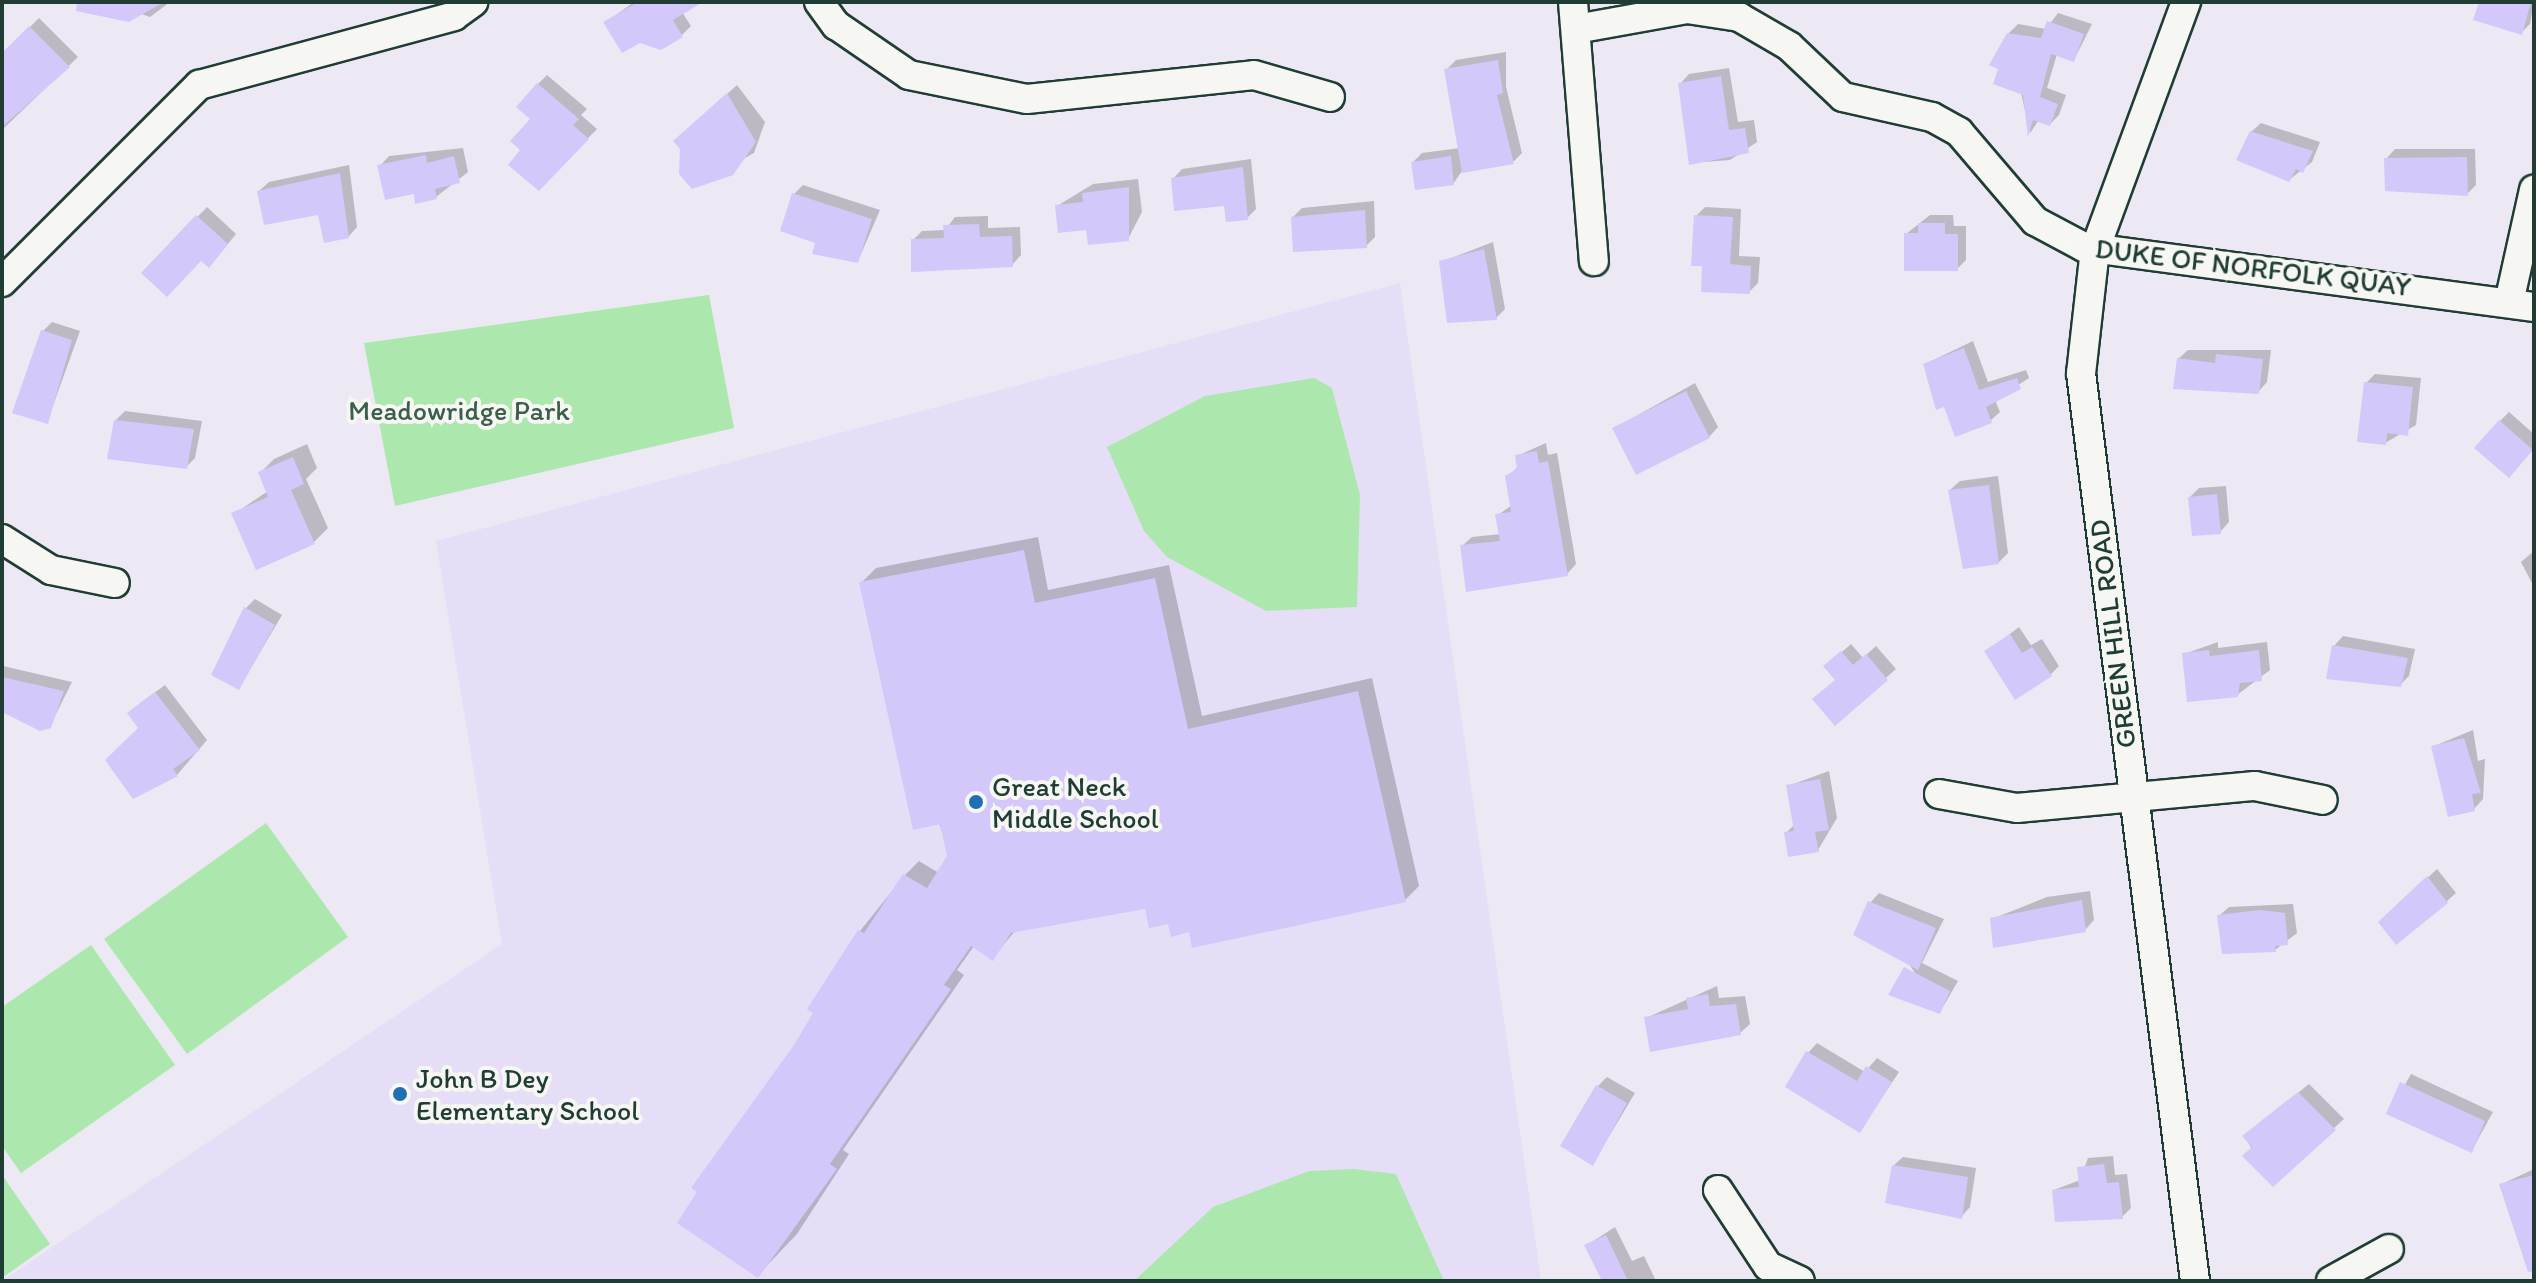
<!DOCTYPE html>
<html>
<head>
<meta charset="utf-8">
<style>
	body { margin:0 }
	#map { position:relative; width:2536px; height:1283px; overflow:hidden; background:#ece8f4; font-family:Itim,sans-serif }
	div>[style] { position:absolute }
	.built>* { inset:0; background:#e5def6 }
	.green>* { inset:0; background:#ace8ae }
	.shadow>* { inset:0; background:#0003 }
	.building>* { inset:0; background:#d4c7f9 }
	.roads { filter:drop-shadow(2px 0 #1f3d34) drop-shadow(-2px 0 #1f3d34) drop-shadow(0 2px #1f3d34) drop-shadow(0 -2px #1f3d34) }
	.street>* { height:28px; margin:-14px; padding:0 14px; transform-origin:14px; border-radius:14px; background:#f6f6f2 }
	.dots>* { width:22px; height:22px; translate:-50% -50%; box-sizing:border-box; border:4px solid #f6f6f2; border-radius:50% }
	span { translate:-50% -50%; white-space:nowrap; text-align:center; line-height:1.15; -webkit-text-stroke:8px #f6f6f2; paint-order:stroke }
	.street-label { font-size:28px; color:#1f3d34 }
	.park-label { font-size:28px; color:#3b5f4c }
	.poi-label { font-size:28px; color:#1f3d34 }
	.left { translate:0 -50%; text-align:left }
	.frame { position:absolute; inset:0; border:4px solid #1f3d34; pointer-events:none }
</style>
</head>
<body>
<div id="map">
	<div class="built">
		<i style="clip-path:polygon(1400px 283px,1541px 1281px,2px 1281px,502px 944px,436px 541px)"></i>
	</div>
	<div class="green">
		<i style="clip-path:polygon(709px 295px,734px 428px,395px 506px,364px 343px)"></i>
		<i style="clip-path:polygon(1314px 378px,1332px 388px,1360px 495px,1357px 607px,1266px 611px,1167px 557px,1144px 531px,1107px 447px,1205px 396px)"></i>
		<i style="clip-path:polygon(266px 823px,348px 937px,187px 1054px,104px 939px)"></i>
		<i style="clip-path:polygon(91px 945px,175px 1065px,21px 1173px,2px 1146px,2px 1007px)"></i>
		<i style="clip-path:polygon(1354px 1169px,1396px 1174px,1444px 1281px,1134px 1281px,1213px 1207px,1309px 1171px)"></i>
		<i style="clip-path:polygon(2px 1175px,50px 1244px,2px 1278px)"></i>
	</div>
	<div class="shadow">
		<i style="clip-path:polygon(108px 2px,170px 2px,150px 17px)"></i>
		<i style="clip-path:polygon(634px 2px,699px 2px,682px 12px,691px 26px,682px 35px,606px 22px)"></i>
		<i style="clip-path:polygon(2482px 2px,2534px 2px,2530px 24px,2521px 33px)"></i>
		<i style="clip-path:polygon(2058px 13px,2092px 24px,2074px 60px,2057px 54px,2047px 88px,2066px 95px,2059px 115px,2050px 124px,2039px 120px,2030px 133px,2008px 34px,2018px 24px,2046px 29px)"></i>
		<i style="clip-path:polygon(39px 18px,78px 57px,2px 130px,2px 55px)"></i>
		<i style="clip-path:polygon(1506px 52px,1506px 87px,1522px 153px,1513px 162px,1462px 171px,1453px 184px,1413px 162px,1422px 153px,1460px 148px,1446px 70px,1456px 60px)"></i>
		<i style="clip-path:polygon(1729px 68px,1738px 122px,1754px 120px,1757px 142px,1730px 160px,1691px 163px,1680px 84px,1689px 74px)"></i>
		<i style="clip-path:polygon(547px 75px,587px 109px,581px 115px,597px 129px,539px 188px,523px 150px,538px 84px)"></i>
		<i style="clip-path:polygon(737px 85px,765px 122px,754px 153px,693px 187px,685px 132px)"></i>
		<i style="clip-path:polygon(2261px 123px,2320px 142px,2312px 162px,2289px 180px,2251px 132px)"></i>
		<i style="clip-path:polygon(463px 148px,468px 172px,436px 197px,380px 166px,389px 156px)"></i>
		<i style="clip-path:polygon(2395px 149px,2475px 149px,2476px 185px,2467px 194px,2386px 159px)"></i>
		<i style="clip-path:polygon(1251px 159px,1256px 209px,1247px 218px,1173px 179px,1182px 169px)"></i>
		<i style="clip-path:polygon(349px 165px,357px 227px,348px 237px,320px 212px,259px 191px,269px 182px)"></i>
		<i style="clip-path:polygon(1138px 179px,1142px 212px,1128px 239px,1088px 228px,1057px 206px,1093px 184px)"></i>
		<i style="clip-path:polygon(803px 185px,880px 210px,858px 261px,814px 253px,818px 241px,794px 194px)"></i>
		<i style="clip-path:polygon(1374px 201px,1375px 237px,1366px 246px,1293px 217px,1302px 208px)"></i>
		<i style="clip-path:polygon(207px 207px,236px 234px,218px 256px,209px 265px,201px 258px,144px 273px)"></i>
		<i style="clip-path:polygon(1705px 207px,1741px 209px,1739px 256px,1760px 257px,1758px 283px,1749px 292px,1704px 264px,1696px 216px)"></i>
		<i style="clip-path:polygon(1930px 215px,1953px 215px,1954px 226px,1966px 226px,1966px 260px,1957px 269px,1906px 234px)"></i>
		<i style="clip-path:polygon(988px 216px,988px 228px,1020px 227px,1021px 255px,1012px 265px,913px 240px,922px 231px,945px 230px,955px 217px)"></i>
		<i style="clip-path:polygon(1493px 242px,1505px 309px,1496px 318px,1441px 262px)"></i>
		<i style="clip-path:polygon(52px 322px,80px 331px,47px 422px,43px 331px)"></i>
		<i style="clip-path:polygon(1973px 341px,1988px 382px,2026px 370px,2029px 378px,1995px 400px,2000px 412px,1990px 421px,1925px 364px)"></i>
		<i style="clip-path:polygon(2188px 350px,2271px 350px,2267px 382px,2258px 392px,2178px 359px)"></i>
		<i style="clip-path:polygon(2375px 374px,2421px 378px,2416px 425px,2385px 443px,2366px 383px)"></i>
		<i style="clip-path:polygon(1695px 383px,1718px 427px,1709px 437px,1615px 428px)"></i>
		<i style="clip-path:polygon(125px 411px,202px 421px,195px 458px,186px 467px,115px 421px)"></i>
		<i style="clip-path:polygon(2509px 412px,2534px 434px,2534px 447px,2518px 466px,2500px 421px)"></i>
		<i style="clip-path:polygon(1546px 443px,1548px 455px,1557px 453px,1576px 564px,1567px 574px,1462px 546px,1472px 537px,1501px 534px,1498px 515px,1512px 505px,1507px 477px,1519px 466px,1517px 456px)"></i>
		<i style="clip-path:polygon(307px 444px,317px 468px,306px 479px,328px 528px,314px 542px,234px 514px,268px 491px,260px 473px,274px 459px)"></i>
		<i style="clip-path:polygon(1998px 476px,2008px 553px,1998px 563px,1950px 490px,1960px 481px)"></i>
		<i style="clip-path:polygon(2226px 486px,2229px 522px,2220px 532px,2190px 497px,2199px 488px)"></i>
		<i style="clip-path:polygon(1038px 537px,1048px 590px,1169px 565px,1202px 716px,1372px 678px,1419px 886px,1405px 900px,1191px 929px,1146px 907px,1016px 930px,992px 958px,974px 946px,957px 970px,964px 975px,843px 1150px,849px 1154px,797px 1234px,758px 1275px,795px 1046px,860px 931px,905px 875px,919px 861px,939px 873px,950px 857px,862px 582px,876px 568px)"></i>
		<i style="clip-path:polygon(2534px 551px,2534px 585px,2533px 585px,2521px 562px)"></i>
		<i style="clip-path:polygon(255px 599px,282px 615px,239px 688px,246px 608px)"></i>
		<i style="clip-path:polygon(2019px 627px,2031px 645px,2042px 639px,2059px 666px,2050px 675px,1986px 652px)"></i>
		<i style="clip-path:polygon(2343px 636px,2415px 649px,2409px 676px,2400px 685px,2334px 646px)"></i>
		<i style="clip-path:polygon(2218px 642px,2218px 648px,2267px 642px,2270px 670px,2237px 695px,2184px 654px)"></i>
		<i style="clip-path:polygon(1851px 644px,1863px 658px,1876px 646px,1896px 669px,1835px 723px,1835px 658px)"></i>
		<i style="clip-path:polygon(3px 666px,72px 682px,50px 726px,2px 711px)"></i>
		<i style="clip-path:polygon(165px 685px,207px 740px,177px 775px,140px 728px,139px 704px)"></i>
		<i style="clip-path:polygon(2473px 730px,2478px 761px,2485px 759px,2483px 799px,2474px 809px,2434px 746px)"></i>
		<i style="clip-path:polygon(1829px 771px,1837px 818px,1818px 850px,1786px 833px,1795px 824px,1788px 786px)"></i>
		<i style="clip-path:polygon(2437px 869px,2456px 893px,2446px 902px,2380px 922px)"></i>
		<i style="clip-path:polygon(2090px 891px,2094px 920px,2085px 930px,1992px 919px,2047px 897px)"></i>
		<i style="clip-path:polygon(1879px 893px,1944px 919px,1922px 963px,1958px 981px,1940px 1012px,1870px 903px)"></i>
		<i style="clip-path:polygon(2293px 904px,2297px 933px,2275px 950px,2219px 916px,2229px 907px)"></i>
		<i style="clip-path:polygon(1717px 986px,1719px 998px,1745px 996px,1750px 1024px,1740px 1033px,1646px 1018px)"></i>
		<i style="clip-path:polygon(1817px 1043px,1865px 1072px,1877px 1058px,1899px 1072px,1860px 1131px,1808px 1053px)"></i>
		<i style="clip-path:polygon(2411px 1074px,2493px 1112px,2472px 1150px,2389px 1113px)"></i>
		<i style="clip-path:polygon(1607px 1077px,1635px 1093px,1593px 1163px,1598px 1086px)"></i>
		<i style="clip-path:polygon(2309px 1084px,2344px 1119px,2273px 1184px,2244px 1136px)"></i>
		<i style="clip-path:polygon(2113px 1156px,2115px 1175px,2127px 1174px,2131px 1208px,2122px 1217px,2054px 1190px,2080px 1180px,2088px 1158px)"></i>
		<i style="clip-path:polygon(1903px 1157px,1976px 1168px,1970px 1207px,1961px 1217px,1893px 1166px)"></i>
		<i style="clip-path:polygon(2534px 1169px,2534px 1245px,2502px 1184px)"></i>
		<i style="clip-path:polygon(1615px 1227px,1632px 1261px,1644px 1256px,1656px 1281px,1604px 1281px,1587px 1245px)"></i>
	</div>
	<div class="building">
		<i style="clip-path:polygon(77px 2px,164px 2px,129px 22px,76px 11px)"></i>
		<i style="clip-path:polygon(638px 2px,703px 2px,673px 20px,683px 37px,661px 50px,640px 43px,622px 53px,603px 22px)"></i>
		<i style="clip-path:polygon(2479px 2px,2531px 2px,2522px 35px,2473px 20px)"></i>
		<i style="clip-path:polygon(2047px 21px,2084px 34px,2074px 62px,2051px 54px,2040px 97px,2058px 104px,2050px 126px,2033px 120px,2028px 137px,2023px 95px,1993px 84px,1998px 69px,1989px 65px,2007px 33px,2041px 38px)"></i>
		<i style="clip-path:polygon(29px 26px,70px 67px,2px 127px,2px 53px)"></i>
		<i style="clip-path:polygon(1498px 60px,1503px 93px,1497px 95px,1514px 164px,1462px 173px,1444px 69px)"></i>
		<i style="clip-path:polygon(1721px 76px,1729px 130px,1745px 128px,1749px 153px,1689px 165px,1678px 83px)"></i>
		<i style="clip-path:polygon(537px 83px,579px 119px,573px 125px,589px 139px,539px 191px,508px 165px,520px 150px,510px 141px,530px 119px,516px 107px)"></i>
		<i style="clip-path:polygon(727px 93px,756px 142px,733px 175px,692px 189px,679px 174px,680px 149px,673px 141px)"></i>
		<i style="clip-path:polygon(2250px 131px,2313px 151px,2303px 173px,2296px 169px,2289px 182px,2236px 160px)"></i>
		<i style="clip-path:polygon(426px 155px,427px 163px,454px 156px,460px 183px,435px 189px,437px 199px,415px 204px,414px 194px,385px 200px,377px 165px)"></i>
		<i style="clip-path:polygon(1451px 156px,1454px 185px,1415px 190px,1411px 162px)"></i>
		<i style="clip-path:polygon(2467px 157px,2468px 196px,2385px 191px,2384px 158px)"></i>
		<i style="clip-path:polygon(1243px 167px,1248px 220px,1226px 222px,1224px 206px,1174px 211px,1171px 178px)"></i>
		<i style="clip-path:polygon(340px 173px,349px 238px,324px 243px,318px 215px,264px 225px,257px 191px)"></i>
		<i style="clip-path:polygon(1129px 187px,1129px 241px,1088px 245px,1086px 230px,1058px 233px,1055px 205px,1083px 202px,1082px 193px)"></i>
		<i style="clip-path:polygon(792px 193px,872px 219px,858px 263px,812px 254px,815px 243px,780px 231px)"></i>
		<i style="clip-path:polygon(1365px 210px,1367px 248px,1293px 252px,1291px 217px)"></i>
		<i style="clip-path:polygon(196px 215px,228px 244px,209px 268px,201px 261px,167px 297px,141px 273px)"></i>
		<i style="clip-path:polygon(1694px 215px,1733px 217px,1730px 264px,1751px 266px,1750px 294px,1701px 292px,1702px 266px,1691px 266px)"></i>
		<i style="clip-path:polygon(1918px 223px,1945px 223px,1945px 234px,1958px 234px,1958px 271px,1904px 271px,1904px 233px,1918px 233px)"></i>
		<i style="clip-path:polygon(979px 224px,980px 237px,1012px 236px,1013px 267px,911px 272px,911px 239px,944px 238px,943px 225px)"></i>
		<i style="clip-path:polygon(1484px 249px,1497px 320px,1447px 323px,1439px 261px)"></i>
		<i style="clip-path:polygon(41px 330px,72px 340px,48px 424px,12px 413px)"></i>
		<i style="clip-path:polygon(1964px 348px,1979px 390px,2017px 378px,2021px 389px,1986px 407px,1992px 423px,1955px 437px,1944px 407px,1936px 410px,1923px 364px)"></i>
		<i style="clip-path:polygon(2216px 354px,2263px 359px,2259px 394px,2173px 389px,2177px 358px,2215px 363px)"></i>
		<i style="clip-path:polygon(2364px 382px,2413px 387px,2408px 436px,2387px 433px,2386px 445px,2357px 442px)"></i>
		<i style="clip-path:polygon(1686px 391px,1710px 438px,1636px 475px,1612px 428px)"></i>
		<i style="clip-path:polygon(114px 420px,194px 429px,187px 469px,107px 459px)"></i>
		<i style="clip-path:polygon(2499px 420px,2533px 450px,2509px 478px,2474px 448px)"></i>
		<i style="clip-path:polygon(1537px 451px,1539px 463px,1548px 461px,1568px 576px,1466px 592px,1460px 545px,1500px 541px,1495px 514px,1511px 512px,1505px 476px,1517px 469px,1515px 455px)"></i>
		<i style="clip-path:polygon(293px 457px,304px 484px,291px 490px,315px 544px,256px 570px,231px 513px,268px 497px,258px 472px)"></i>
		<i style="clip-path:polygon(1989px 485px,1999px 564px,1963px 569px,1948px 490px)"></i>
		<i style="clip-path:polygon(2217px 494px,2221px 534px,2192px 536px,2188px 497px)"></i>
		<i style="clip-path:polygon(1024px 550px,1035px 603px,1155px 578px,1188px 729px,1358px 691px,1406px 902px,1192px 948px,1189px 932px,1171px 937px,1168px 924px,1149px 928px,1145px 909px,1011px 933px,993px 961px,971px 946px,944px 985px,951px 989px,830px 1164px,837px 1169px,758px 1278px,677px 1223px,697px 1192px,691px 1188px,794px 1045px,813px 1013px,807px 1009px,858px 930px,864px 933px,903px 874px,927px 888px,947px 856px,940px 824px,913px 830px,859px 582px)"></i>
		<i style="clip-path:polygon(244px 607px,275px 625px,239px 690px,211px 675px)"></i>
		<i style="clip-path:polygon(2010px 634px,2022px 653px,2032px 647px,2052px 676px,2015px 700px,1984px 651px)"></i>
		<i style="clip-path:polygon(2332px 645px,2408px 658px,2401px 687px,2326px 679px)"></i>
		<i style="clip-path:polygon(2209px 650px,2210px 656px,2259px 650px,2262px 681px,2240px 683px,2238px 697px,2187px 702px,2182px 653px)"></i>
		<i style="clip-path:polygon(1841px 651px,1853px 665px,1866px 654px,1888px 680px,1835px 726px,1812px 699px,1835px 680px,1823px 666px)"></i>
		<i style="clip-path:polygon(2px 677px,64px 691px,51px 728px,40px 731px,2px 712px)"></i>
		<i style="clip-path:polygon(155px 692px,200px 750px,173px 769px,178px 776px,133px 799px,105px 760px,138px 728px,127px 713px)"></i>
		<i style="clip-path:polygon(2464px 738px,2481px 793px,2472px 794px,2475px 811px,2448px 817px,2431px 746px)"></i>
		<i style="clip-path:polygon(1820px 779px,1829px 830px,1815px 832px,1819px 852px,1788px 857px,1784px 832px,1794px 831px,1786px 785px)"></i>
		<i style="clip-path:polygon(2427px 876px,2448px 903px,2396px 945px,2378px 922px)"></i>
		<i style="clip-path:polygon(2082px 900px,2086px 932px,1993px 948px,1990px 918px)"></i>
		<i style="clip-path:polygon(1868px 901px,1936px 928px,1918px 970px,1853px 935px)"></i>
		<i style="clip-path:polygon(2260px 910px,2285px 913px,2288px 945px,2275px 946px,2276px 952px,2222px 954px,2217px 915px)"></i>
		<i style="clip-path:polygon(1904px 967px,1950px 991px,1940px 1014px,1888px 995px)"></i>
		<i style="clip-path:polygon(1708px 994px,1710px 1006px,1736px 1004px,1741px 1035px,1650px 1052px,1644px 1017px,1688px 1009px,1686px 998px)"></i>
		<i style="clip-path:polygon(1806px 1051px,1857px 1081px,1866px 1066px,1892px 1082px,1860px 1133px,1785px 1087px)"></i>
		<i style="clip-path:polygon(2400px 1082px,2485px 1121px,2472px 1153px,2386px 1114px)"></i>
		<i style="clip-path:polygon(1596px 1085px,1627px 1103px,1593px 1166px,1560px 1146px)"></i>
		<i style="clip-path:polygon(2298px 1092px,2336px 1130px,2273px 1187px,2242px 1156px,2252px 1147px,2242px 1136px)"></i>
		<i style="clip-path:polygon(2104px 1164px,2107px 1183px,2119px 1182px,2123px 1219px,2055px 1222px,2052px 1190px,2079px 1187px,2077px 1167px)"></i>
		<i style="clip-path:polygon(1892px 1165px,1968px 1177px,1962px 1219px,1885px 1203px)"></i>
		<i style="clip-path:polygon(2534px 1175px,2534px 1271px,2528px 1272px,2499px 1184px)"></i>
		<i style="clip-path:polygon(1606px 1235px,1628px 1281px,1602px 1281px,1584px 1245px)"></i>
	</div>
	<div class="roads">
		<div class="street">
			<i style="left:819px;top:2px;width:29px;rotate:54deg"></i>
			<i style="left:836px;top:25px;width:88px;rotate:34.4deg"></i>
			<i style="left:909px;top:75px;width:120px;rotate:11.5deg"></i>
			<i style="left:1027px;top:99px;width:228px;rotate:-6deg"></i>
			<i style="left:1254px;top:75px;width:79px;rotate:16.1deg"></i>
			<i style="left:1573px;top:2px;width:260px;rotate:85.4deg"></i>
			<i style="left:2186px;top:2px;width:263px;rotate:110.2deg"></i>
			<i style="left:2095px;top:249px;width:125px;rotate:96.4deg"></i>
			<i style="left:2081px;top:373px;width:915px;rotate:82.84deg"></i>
			<i style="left:1576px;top:29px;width:113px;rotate:-10.2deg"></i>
			<i style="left:1687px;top:9px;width:53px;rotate:8.7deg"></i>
			<i style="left:1739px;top:17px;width:58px;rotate:30.1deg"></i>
			<i style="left:1789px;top:46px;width:74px;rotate:43.4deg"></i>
			<i style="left:1843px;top:97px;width:91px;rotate:12.7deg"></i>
			<i style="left:1932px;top:117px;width:31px;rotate:29deg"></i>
			<i style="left:1959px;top:132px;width:117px;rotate:49.5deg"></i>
			<i style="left:2035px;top:221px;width:55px;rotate:28deg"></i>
			<i style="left:2084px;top:247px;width:454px;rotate:7.6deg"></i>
			<i style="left:2px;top:282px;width:279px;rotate:-45deg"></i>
			<i style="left:199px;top:85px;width:264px;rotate:-15.1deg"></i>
			<i style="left:454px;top:16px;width:24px;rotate:-36deg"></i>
			<i style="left:2510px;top:298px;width:111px;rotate:-77.5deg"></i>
			<i style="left:2px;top:539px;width:58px;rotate:32.3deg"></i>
			<i style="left:51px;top:570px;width:65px;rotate:11.5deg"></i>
			<i style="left:1939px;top:794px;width:79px;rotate:10.2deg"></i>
			<i style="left:2017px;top:808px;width:239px;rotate:-5.3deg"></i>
			<i style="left:2255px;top:786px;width:69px;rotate:11.6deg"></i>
			<i style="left:1718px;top:1190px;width:91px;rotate:56.7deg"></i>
			<i style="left:1768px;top:1266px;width:35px;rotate:25deg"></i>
			<i style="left:2331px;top:1281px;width:66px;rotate:-28.9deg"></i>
		</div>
	</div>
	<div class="dots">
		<i style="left:976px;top:802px;background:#1f6fb2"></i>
		<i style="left:400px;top:1094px;background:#1f6fb2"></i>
	</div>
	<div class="street-label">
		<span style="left:2253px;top:267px;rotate:7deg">DUKE OF NORFOLK QUAY</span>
		<span style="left:2112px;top:634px;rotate:-97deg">GREEN HILL ROAD</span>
	</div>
	<div class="park-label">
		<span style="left:459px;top:410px">Meadowridge Park</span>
	</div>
	<div class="poi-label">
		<span class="left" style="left:992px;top:802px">Great Neck<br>Middle School</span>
		<span class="left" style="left:416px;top:1094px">John B Dey<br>Elementary School</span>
	</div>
	<div class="frame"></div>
</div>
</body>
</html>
